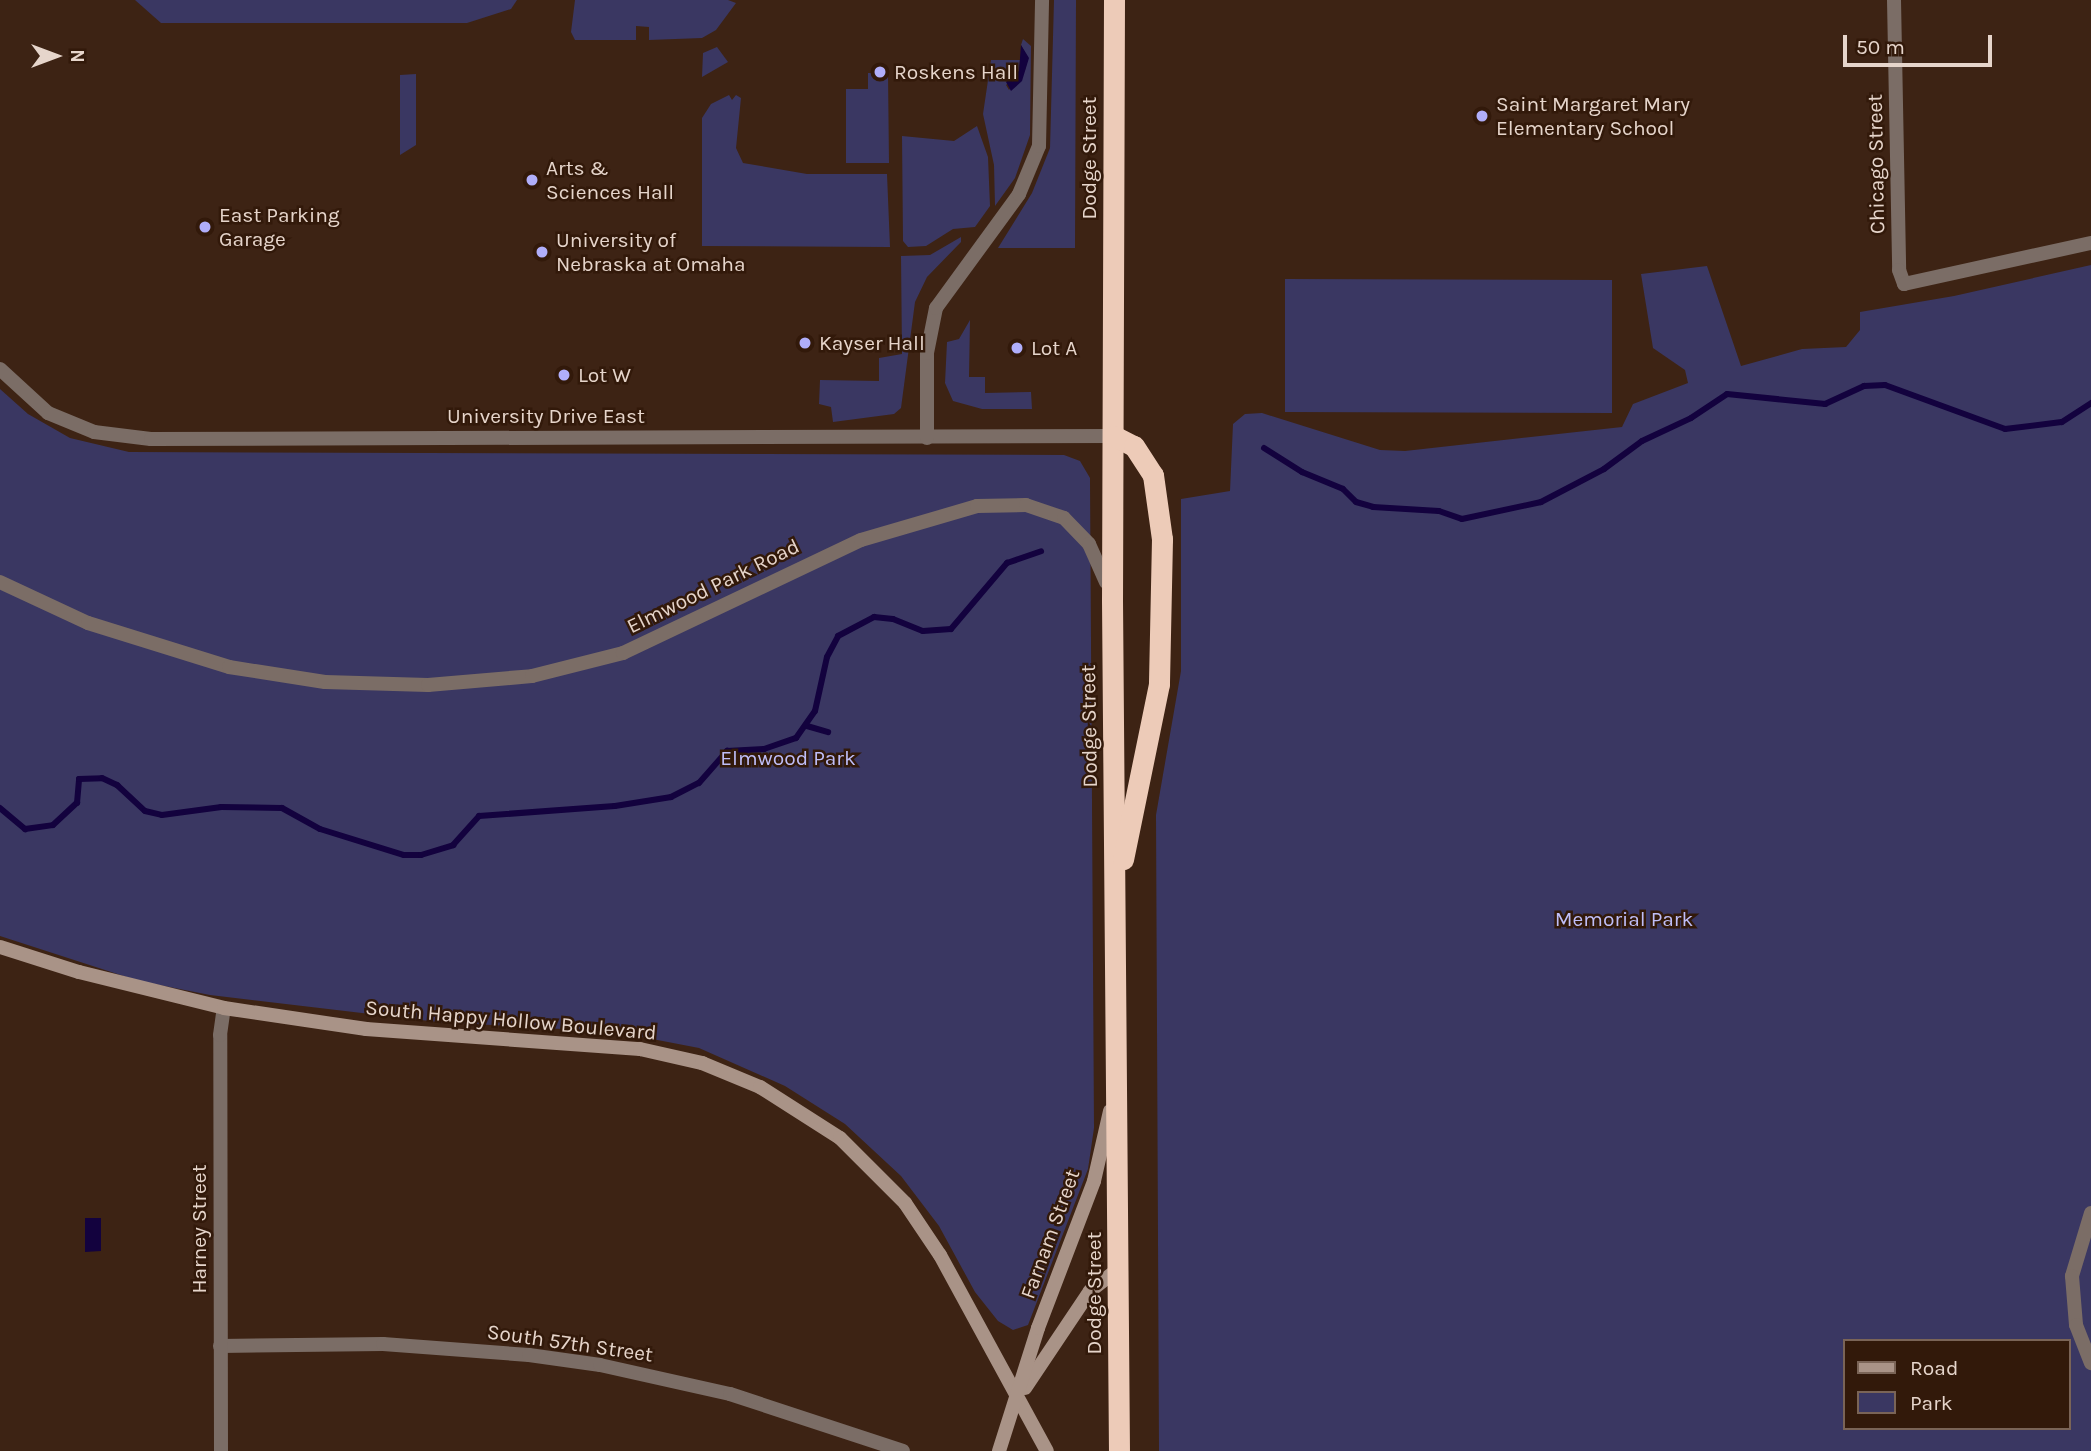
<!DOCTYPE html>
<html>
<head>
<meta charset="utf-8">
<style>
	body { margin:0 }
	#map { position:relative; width:2091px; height:1451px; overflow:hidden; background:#3d2314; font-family:Karla,sans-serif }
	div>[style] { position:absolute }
	.green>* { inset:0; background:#3a3762 }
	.water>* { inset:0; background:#13023e }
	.stream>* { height:6px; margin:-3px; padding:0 3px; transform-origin:3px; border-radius:3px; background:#13023e }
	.street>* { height:14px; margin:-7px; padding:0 7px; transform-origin:7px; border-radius:7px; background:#7b6d66 }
	.secondary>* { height:14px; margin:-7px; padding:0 7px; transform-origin:7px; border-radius:7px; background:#a99387 }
	.highway>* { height:21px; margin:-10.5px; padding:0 10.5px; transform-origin:10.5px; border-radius:10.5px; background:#edcbb8 }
	.dots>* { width:19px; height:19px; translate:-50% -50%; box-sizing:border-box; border:4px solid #32190a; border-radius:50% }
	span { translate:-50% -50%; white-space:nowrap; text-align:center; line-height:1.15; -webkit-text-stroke:5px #32190a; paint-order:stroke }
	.poi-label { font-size:21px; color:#e6d5cb }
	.left { translate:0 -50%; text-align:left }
	.street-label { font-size:21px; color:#e6d5cb }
	.park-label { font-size:21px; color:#bfbef8 }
	.legend { position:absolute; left:1843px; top:1339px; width:228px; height:91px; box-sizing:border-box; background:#32190a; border:2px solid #7a6457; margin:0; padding:9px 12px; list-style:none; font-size:21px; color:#e6d5cb }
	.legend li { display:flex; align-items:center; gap:14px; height:35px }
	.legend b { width:35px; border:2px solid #7a6457 }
	.north { position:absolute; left:21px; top:21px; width:70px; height:70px; -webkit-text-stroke:5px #32190a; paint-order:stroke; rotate:90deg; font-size:19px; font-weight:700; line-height:28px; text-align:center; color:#e6d5cb }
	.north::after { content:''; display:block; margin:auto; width:24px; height:32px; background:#e6d5cb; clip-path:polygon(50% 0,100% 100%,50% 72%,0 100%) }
	.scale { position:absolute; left:1843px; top:35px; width:149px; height:32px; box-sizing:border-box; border:4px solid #e6d5cb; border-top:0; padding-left:9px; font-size:21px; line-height:24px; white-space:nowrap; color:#e6d5cb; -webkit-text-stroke:5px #32190a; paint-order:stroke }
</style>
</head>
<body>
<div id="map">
	<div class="green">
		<i style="clip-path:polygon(135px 0,517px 0,511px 9px,467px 23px,161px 23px)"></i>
		<i style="clip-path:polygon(575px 0,728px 0,736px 3px,716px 30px,702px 38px,649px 40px,649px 27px,636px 26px,636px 40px,575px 40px,571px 32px)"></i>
		<i style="clip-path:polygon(1054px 0,1076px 0,1075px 248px,998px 248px,1032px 193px,1050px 148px)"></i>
		<i style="clip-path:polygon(1023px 39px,1031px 46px,1030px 135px,1015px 178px,995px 206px,994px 165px,983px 114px,991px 60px,1020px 60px,1018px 73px,1006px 85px,1009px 90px,1025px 70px,1028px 58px,1021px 45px)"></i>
		<i style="clip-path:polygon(717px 47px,728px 62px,702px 77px,703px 53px)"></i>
		<i style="clip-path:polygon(868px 73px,888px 73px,889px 163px,846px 163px,846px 89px,868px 89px)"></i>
		<i style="clip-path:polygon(416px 74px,416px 145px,400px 155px,400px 75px)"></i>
		<i style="clip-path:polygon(729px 95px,732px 100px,736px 95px,741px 98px,736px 148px,743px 163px,807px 174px,887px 174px,890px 247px,702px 246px,702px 118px,711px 104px)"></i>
		<i style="clip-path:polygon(977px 126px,988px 157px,990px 206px,975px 227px,953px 229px,926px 246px,908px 247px,903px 241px,902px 136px,954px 141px)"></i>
		<i style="clip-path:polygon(961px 237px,961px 242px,927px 277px,915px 302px,901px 408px,894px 414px,833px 422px,831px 407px,819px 404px,820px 380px,879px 381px,879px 358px,902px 354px,901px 256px,930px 255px)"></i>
		<i style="clip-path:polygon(evenodd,2091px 265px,2091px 1451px,1159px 1451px,1156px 815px,1181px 671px,1181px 499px,1230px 491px,1233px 424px,1245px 414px,1262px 413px,1380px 450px,1405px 451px,1622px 427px,1633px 404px,1688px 383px,1685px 370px,1653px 348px,1641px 274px,1707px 266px,1741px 366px,1802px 349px,1846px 347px,1860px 330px,1860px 312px,1954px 296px,2091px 265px,1844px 1341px,2068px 1341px,2068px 1428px,1844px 1428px,1844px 1341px)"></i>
		<i style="clip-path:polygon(1285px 279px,1612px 280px,1612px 413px,1285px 412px)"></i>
		<i style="clip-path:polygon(970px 320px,969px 377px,985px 377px,985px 393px,1031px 392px,1032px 409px,982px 409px,953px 401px,945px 383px,947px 342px,959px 339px)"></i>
		<i style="clip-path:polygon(0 389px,28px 414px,70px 438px,129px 452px,1064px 455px,1080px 461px,1090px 478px,1094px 1128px,1088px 1169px,1028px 1325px,1013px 1330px,998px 1321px,975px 1292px,939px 1226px,901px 1176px,845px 1124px,785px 1086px,699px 1048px,616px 1032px,438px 1022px,210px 995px,139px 981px,0 936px)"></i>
	</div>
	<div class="water">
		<i style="clip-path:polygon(1021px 45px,1029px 58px,1022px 81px,1011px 91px,1006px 82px,1019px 71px)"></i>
		<i style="clip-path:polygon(85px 1218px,101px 1218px,101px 1251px,85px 1252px)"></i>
	</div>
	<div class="stream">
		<i style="left:1264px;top:448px;width:45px;rotate:32.3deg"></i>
		<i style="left:1302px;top:472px;width:44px;rotate:22.5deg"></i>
		<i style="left:1343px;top:489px;width:18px;rotate:45deg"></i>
		<i style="left:1356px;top:502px;width:18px;rotate:16deg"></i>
		<i style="left:1373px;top:507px;width:66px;rotate:3.5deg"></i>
		<i style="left:1439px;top:511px;width:24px;rotate:19deg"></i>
		<i style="left:1462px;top:519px;width:81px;rotate:-12.1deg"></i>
		<i style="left:1541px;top:502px;width:71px;rotate:-27.6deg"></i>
		<i style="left:1604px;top:469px;width:47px;rotate:-36.4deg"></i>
		<i style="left:1642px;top:441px;width:54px;rotate:-25.1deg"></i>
		<i style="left:1691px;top:418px;width:43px;rotate:-33.7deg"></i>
		<i style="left:1727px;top:394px;width:99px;rotate:5.8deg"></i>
		<i style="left:1825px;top:404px;width:43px;rotate:-24.8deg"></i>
		<i style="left:1864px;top:386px;width:21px;rotate:-3deg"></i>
		<i style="left:1885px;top:385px;width:128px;rotate:20.1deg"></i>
		<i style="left:2005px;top:429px;width:57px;rotate:-7deg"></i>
		<i style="left:2062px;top:422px;width:35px;rotate:-33deg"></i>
		<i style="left:807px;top:726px;width:22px;rotate:16deg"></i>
		<i style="left:0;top:808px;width:33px;rotate:40deg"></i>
		<i style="left:25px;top:829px;width:28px;rotate:-8deg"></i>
		<i style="left:53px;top:825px;width:33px;rotate:-43deg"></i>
		<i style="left:77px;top:803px;width:24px;rotate:-85deg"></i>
		<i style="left:79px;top:779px;width:23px;rotate:-2deg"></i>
		<i style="left:102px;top:778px;width:17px;rotate:25deg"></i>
		<i style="left:117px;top:785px;width:38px;rotate:43deg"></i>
		<i style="left:145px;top:811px;width:17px;rotate:13deg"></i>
		<i style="left:162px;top:815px;width:60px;rotate:-7.7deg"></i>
		<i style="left:221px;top:807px;width:61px;rotate:0.9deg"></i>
		<i style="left:282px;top:808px;width:43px;rotate:28.9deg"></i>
		<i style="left:320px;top:829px;width:88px;rotate:17.2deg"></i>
		<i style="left:404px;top:855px;width:17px"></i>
		<i style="left:421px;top:855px;width:34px;rotate:-17deg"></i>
		<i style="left:453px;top:845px;width:39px;rotate:-48deg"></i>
		<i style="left:479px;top:816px;width:136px;rotate:-4.2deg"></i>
		<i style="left:615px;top:806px;width:57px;rotate:-9.1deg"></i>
		<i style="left:671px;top:797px;width:31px;rotate:-27deg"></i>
		<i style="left:699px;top:783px;width:43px;rotate:-48.8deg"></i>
		<i style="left:727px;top:751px;width:37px;rotate:-3deg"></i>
		<i style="left:764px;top:749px;width:34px;rotate:-19deg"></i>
		<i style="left:796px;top:738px;width:33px;rotate:-55deg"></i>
		<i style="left:815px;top:711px;width:55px;rotate:-77.5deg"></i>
		<i style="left:827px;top:657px;width:24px;rotate:-62deg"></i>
		<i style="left:838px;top:636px;width:41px;rotate:-27.8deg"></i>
		<i style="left:874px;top:617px;width:19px;rotate:6deg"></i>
		<i style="left:893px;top:619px;width:32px;rotate:22deg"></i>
		<i style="left:923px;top:631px;width:28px;rotate:-4deg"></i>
		<i style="left:951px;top:629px;width:87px;rotate:-49.7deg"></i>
		<i style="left:1007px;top:563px;width:36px;rotate:-19deg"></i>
	</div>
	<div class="street">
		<i style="left:1894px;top:0;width:270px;rotate:88.9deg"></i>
		<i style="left:1899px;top:270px;width:15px;rotate:70deg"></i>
		<i style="left:1904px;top:284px;width:191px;rotate:-12.4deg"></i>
		<i style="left:0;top:369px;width:65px;rotate:42.5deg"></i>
		<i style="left:48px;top:413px;width:50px;rotate:22.4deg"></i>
		<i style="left:94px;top:432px;width:57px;rotate:7deg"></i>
		<i style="left:151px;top:439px;width:963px;rotate:-0.18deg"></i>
		<i style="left:927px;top:438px;width:85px;rotate:-90deg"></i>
		<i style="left:927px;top:353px;width:46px;rotate:-78.7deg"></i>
		<i style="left:936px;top:308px;width:141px;rotate:-53.9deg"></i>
		<i style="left:1019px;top:194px;width:52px;rotate:-67.4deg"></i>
		<i style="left:1039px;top:146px;width:146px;rotate:-88.8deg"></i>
		<i style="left:0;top:582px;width:97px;rotate:25deg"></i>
		<i style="left:88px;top:623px;width:148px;rotate:17.3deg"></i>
		<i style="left:229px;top:667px;width:97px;rotate:8.9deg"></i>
		<i style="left:325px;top:682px;width:103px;rotate:1.7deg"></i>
		<i style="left:428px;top:685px;width:104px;rotate:-4.9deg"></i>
		<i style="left:532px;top:676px;width:94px;rotate:-14.2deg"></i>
		<i style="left:623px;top:653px;width:263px;rotate:-25.4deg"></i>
		<i style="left:861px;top:540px;width:121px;rotate:-16.3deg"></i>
		<i style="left:977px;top:506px;width:49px;rotate:-1.2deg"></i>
		<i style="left:1026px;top:505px;width:40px;rotate:18.9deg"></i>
		<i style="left:1064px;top:518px;width:36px;rotate:46deg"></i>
		<i style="left:1089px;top:544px;width:42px;rotate:65.9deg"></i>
		<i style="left:2091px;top:1213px;width:66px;rotate:106.8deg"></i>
		<i style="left:2072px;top:1276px;width:49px;rotate:85.3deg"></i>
		<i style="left:2076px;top:1325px;width:41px;rotate:68.5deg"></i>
		<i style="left:220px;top:1346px;width:163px;rotate:-0.7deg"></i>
		<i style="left:383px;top:1344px;width:146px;rotate:4.3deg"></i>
		<i style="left:529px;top:1355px;width:72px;rotate:8deg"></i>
		<i style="left:600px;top:1365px;width:133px;rotate:12.6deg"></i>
		<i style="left:730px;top:1394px;width:182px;rotate:18.2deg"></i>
		<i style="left:221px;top:1451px;width:416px;rotate:-90.1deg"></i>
		<i style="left:220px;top:1035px;width:27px;rotate:-82deg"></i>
	</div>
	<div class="secondary">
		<i style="left:0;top:947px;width:83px;rotate:17.6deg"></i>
		<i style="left:79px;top:972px;width:149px;rotate:13.9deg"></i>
		<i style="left:224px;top:1008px;width:144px;rotate:8.4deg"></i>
		<i style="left:366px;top:1029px;width:275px;rotate:4.2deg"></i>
		<i style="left:640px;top:1049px;width:64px;rotate:12.7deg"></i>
		<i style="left:702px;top:1063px;width:63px;rotate:22.5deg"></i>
		<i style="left:760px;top:1087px;width:95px;rotate:32.5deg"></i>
		<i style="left:840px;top:1138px;width:92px;rotate:45deg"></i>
		<i style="left:905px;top:1203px;width:63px;rotate:56.1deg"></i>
		<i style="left:940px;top:1255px;width:223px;rotate:61.4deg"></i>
		<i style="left:1025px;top:1388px;width:117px;rotate:-56.2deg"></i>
		<i style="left:1090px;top:1291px;width:37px;rotate:-38deg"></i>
		<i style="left:999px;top:1451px;width:129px;rotate:-72.4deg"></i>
		<i style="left:1038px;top:1328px;width:157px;rotate:-69.1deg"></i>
		<i style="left:1094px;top:1181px;width:72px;rotate:-77.1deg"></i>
	</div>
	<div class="highway">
		<i style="left:1114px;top:0;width:600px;rotate:90.19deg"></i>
		<i style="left:1112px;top:600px;width:851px;rotate:89.53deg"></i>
		<i style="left:1114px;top:436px;width:22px;rotate:27deg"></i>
		<i style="left:1134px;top:446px;width:35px;rotate:57deg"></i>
		<i style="left:1153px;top:475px;width:65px;rotate:82deg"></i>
		<i style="left:1162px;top:539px;width:145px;rotate:91.2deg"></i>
		<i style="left:1159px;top:684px;width:179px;rotate:101.6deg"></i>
	</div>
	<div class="dots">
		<i style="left:880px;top:72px;background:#b0aefa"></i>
		<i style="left:1482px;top:116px;background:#b0aefa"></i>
		<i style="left:532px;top:180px;background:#b0aefa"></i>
		<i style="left:205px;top:227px;background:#b0aefa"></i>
		<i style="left:542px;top:252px;background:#b0aefa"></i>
		<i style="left:805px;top:343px;background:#b0aefa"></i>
		<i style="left:1017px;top:348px;background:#b0aefa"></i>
		<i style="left:564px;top:375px;background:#b0aefa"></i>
	</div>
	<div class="poi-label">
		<span class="left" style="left:894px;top:72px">Roskens Hall</span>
		<span class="left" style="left:1496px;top:116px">Saint Margaret Mary<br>Elementary School</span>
		<span class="left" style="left:546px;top:180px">Arts &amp;<br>Sciences Hall</span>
		<span class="left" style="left:219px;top:227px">East Parking<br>Garage</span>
		<span class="left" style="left:556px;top:252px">University of<br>Nebraska at Omaha</span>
		<span class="left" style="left:819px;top:343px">Kayser Hall</span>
		<span class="left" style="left:1031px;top:348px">Lot A</span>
		<span class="left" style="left:578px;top:375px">Lot W</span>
	</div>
	<div class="street-label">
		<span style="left:1089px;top:158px;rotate:-90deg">Dodge Street</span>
		<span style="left:1876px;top:164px;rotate:-91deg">Chicago Street</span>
		<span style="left:546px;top:416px">University Drive East</span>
		<span style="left:713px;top:586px;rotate:-26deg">Elmwood Park Road</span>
		<span style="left:1089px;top:726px;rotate:-91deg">Dodge Street</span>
		<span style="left:511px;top:1020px;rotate:5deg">South Happy Hollow Boulevard</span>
		<span style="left:199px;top:1229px;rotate:-90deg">Harney Street</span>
		<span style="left:1050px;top:1234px;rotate:-70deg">Farnam Street</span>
		<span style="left:1094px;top:1293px;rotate:-90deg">Dodge Street</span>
		<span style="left:570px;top:1343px;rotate:8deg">South 57th Street</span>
	</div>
	<div class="park-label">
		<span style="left:788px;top:758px">Elmwood Park</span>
		<span style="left:1624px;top:919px">Memorial Park</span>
	</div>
	<ul class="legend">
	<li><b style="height:9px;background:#a99387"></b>Road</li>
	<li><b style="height:19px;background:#3a3762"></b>Park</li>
	</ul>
	<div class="north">N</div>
	<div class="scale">50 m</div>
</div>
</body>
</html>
